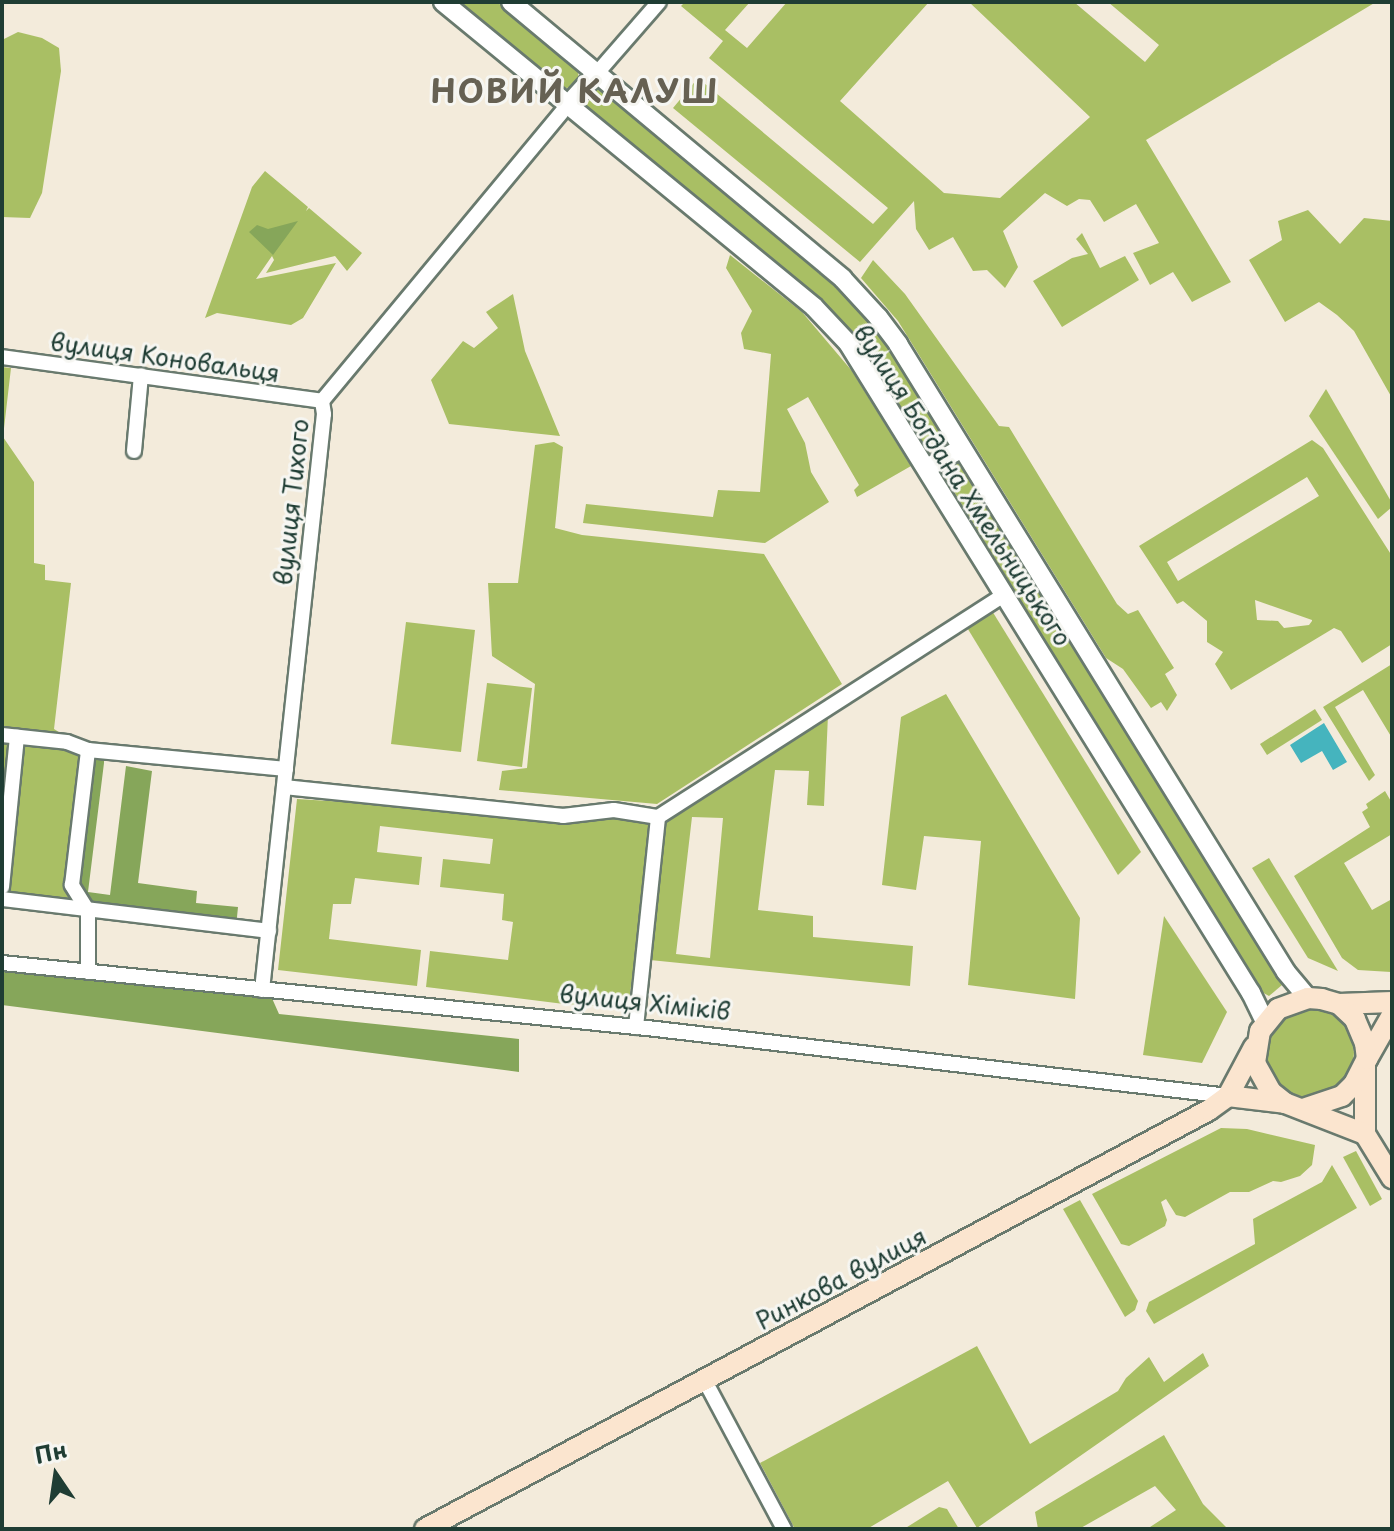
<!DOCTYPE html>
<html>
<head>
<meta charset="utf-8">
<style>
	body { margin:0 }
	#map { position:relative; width:1394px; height:1531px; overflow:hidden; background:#f3ebdb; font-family:"Playpen Sans",sans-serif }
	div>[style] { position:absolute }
	.green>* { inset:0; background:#a9bf64 }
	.round { border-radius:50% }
	.forest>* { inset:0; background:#86a65a }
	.water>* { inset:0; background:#45b4be }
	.roads { filter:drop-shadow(2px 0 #697a6e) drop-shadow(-2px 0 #697a6e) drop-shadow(0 2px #697a6e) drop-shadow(0 -2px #697a6e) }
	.minor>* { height:14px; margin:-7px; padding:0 7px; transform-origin:7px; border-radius:7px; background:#fff }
	.tertiary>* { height:18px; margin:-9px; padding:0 9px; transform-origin:9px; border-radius:9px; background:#fff }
	.secondary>* { height:20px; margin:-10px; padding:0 10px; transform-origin:10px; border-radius:10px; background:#fbe5cf }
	span { translate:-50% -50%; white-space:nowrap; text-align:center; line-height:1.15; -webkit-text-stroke:6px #f6f6f2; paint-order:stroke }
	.street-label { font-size:24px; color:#1f3d34 }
	.district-label { font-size:32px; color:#666153; font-weight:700; letter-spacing:2px }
	.frame { position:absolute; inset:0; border:4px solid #1f3d34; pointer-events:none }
	.north { position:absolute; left:16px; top:1435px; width:80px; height:80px; -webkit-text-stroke:6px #f6f6f2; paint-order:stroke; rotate:347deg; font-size:22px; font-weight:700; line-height:32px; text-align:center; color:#1f3d34 }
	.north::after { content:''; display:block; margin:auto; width:28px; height:36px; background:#1f3d34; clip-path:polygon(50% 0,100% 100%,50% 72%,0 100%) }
</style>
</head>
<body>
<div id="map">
	<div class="green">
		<i style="clip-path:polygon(453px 2px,497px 2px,577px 67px,579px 79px,572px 87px,560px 89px)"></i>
		<i style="clip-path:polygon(685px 2px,750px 2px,725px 30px,747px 48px,787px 2px,929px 2px,840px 101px,944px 193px,1000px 198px,1090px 117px,969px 2px,1074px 2px,1145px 62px,1159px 45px,1108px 2px,1376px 2px,1146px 140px,1231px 282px,1192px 302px,1173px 272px,1150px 285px,1133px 253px,1159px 243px,1136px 204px,1104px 222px,1090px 200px,1079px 199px,1067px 206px,1045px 193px,1003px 231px,1018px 267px,1005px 288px,987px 270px,973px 271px,953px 237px,929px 250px,916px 229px,914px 201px,860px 262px,673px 108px,698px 78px,873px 224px,888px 208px,709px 58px,723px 41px,681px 6px)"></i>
		<i style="clip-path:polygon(18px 32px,42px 38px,59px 48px,61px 71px,42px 193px,30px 218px,2px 217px,2px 40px)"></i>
		<i style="clip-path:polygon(603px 88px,836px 283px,881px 331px,946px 439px,943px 446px,930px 450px,923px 443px,858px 342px,820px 302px,586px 107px,594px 91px)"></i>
		<i style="clip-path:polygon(265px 171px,308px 207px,306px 211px,309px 208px,362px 253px,347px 271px,335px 256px,266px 273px,274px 260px,272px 256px,256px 279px,336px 263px,303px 318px,291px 325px,217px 313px,205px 318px,252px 187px)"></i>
		<i style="clip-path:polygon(1308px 210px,1340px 244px,1364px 218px,1392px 221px,1392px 398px,1354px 331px,1337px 315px,1319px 302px,1285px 322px,1249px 260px,1282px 240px,1278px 221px)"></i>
		<i style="clip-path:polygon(1082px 233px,1100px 268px,1125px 256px,1139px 280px,1062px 327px,1033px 281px,1072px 258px,1088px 254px,1076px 239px)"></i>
		<i style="clip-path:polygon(730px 255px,802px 312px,852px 371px,911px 466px,857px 497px,854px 490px,859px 485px,808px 397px,787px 409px,805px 443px,811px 472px,829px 502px,765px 543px,583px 523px,586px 504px,713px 517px,718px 490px,760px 492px,771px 354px,744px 349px,741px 333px,752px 311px,726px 268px)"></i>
		<i style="clip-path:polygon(873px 260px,905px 294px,999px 426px,1009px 427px,1117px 604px,1128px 614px,1138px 610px,1174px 668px,1165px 674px,1177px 695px,1167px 711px,1161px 702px,1151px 708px,1123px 669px,1106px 658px,898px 321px,861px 278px)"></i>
		<i style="clip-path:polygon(513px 294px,525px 351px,560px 436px,449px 424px,431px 380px,463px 341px,474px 348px,498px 328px,486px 312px)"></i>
		<i style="clip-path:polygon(2px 367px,11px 368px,3px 437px,34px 482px,34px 563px,45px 565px,45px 580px,71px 583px,54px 729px,88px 750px,72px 885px,88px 911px,2px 901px)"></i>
		<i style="clip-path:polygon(1326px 389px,1392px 503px,1392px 507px,1378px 519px,1309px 416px)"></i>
		<i style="clip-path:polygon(evenodd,1312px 440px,1323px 448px,1392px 556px,1392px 644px,1362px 663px,1341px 631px,1334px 628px,1231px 690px,1215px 664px,1223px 652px,1207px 642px,1207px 621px,1183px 601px,1177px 604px,1139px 546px,1312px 440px,1307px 477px,1319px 496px,1178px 581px,1167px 562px,1307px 477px,1312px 440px,1255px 600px,1312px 620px,1312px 621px,1309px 625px,1284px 628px,1278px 621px,1257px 620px,1255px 600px)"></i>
		<i style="clip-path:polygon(554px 442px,563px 447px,555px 528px,582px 535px,764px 554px,842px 684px,657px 804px,499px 790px,502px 771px,527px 768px,535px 684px,492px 656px,488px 583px,518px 583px,535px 445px)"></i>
		<i style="clip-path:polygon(954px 460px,963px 463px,1280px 976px,1282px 985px,1269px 996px,1258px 990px,947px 480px,944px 472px)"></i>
		<i style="clip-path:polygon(989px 606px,1141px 852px,1118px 875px,963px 621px)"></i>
		<i style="clip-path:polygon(406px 622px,475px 630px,461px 752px,391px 744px)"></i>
		<i style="clip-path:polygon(1392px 664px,1392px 738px,1363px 690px,1335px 707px,1375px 775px,1369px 781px,1323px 707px)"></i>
		<i style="clip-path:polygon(487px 683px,532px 688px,522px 767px,477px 761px)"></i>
		<i style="clip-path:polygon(946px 694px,1080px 918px,1075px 999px,968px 985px,981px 841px,924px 836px,916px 890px,882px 885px,901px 717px)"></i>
		<i style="clip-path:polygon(1315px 709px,1322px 720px,1267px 755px,1260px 744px)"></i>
		<i style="clip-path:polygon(evenodd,828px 715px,824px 806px,807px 805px,809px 771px,775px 770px,758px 910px,813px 916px,813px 937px,913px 946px,910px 986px,650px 960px,665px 822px,828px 715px,692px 817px,723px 818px,710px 958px,676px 954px,692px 817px)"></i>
		<i style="clip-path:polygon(1385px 791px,1392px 803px,1392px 834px,1344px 863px,1372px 910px,1392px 899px,1391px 972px,1358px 970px,1342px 958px,1294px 876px,1370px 827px,1362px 812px,1368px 808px,1366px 804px)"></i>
		<i style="clip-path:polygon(297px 799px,654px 821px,628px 1008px,564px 1004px,426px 987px,430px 951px,508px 960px,513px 922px,502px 920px,504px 894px,440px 887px,443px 859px,490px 864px,493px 839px,380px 826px,377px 852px,422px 857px,419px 885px,355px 878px,351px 904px,333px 904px,329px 939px,421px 950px,417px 986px,278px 970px)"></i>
		<i style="clip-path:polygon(1269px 858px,1338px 971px,1308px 958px,1252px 868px)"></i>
		<i style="clip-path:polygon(1164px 916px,1227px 1012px,1202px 1063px,1143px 1055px)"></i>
		<i class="round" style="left:1266px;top:1009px;width:88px;height:88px"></i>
		<i style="clip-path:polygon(1221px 1128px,1247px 1129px,1315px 1145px,1312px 1165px,1300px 1176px,1281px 1182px,1273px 1181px,1249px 1192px,1230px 1192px,1185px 1217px,1176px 1215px,1166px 1199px,1161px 1202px,1167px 1220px,1165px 1226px,1129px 1246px,1121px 1244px,1092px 1194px)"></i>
		<i style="clip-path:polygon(1356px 1151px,1382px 1199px,1370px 1206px,1343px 1157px)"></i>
		<i style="clip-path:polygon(1332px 1165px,1357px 1208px,1154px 1324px,1146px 1311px,1149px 1302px,1255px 1244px,1253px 1219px,1322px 1182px)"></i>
		<i style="clip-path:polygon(1080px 1200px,1138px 1301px,1135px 1310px,1125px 1317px,1063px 1209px)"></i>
		<i style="clip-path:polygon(977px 1346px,1030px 1444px,1118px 1391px,1126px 1378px,1149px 1357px,1164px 1382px,1203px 1353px,1209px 1366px,977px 1528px,948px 1481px,867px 1529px,795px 1529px,760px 1463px)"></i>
		<i style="clip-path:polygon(1164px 1435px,1203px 1504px,1228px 1529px,1147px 1529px,1176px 1510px,1155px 1486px,1079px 1529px,1038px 1529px,1035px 1512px)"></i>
		<i style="clip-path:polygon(939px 1507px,947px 1509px,959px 1529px,904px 1529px)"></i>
	</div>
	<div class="forest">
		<i style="clip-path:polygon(298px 221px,273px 255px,249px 232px,257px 225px,268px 229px)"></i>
		<i style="clip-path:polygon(88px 750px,104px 751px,104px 763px,88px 892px,110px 895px,126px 766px,152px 771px,138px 883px,197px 891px,196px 903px,238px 907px,236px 927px,88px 911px,72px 885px)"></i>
		<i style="clip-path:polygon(2px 967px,271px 996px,279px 1014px,519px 1039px,519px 1072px,2px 1005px)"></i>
	</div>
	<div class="water">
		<i style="clip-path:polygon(1324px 723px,1347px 762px,1333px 770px,1322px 751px,1301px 763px,1290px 745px)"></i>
	</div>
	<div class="roads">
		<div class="minor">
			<i style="left:597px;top:73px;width:94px;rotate:-48.9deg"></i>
			<i style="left:2px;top:357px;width:323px;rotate:7.8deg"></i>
			<i style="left:134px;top:451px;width:76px;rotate:-84.7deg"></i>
			<i style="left:2px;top:735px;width:65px;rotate:6.1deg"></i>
			<i style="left:67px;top:742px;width:22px;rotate:21deg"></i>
			<i style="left:88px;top:750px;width:199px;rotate:5.5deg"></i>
			<i style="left:284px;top:787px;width:281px;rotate:5.9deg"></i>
			<i style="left:563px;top:816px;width:51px;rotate:-6.7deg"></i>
			<i style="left:614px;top:810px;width:45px;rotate:9deg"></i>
			<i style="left:658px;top:817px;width:413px;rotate:-32.7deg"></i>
			<i style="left:2px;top:887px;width:151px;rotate:-84.3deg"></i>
			<i style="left:2px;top:899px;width:269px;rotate:6.8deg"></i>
			<i style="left:2px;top:963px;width:657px;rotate:5.76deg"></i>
			<i style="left:656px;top:1029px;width:576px;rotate:6.68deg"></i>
			<i style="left:88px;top:972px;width:61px;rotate:-90deg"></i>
			<i style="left:88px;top:911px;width:31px;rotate:-122deg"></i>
			<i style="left:72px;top:885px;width:136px;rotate:-83.2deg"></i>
			<i style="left:262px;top:990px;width:579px;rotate:-83.86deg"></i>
			<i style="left:324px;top:414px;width:13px;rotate:-99deg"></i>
			<i style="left:322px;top:401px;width:385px;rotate:-50.3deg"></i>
			<i style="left:636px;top:1027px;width:211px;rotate:-84deg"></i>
			<i style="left:705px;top:1381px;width:168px;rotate:61.9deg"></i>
		</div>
		<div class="tertiary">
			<i style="left:443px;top:2px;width:480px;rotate:39.4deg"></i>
			<i style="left:814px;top:307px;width:50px;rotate:46.6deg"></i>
			<i style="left:848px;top:343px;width:765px;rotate:58.2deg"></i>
			<i style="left:1251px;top:993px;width:32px;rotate:64deg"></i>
			<i style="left:511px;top:2px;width:432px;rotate:39.8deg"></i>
			<i style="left:843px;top:279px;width:52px;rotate:47.4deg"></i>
			<i style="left:878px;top:317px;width:34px;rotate:53deg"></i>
			<i style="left:898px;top:344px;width:738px;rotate:58.29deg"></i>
			<i style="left:1286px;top:972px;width:34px;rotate:50deg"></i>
			<i style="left:568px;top:105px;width:43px;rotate:-47.8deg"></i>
			<i style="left:927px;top:468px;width:40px;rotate:-29.7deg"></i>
		</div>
		<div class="secondary">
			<i style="left:1339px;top:1004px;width:53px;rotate:-2.2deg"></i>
			<i style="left:1367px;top:1059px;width:51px;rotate:-60.4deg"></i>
			<i style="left:1365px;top:1066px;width:68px;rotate:90deg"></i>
			<i style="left:1365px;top:1134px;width:52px;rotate:58.5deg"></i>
			<i style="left:1228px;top:1096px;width:55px;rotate:-62deg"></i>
			<i style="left:1303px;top:1109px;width:41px;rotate:-18.4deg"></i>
			<i style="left:1342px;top:1096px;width:17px;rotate:-45deg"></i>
			<i style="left:1354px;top:1084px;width:28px;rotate:-63deg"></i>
			<i style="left:1367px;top:1059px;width:16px;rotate:-97deg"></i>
			<i style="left:1365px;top:1043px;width:26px;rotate:-113deg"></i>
			<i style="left:1355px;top:1019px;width:22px;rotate:-137deg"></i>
			<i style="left:1339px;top:1004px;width:18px;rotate:-164deg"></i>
			<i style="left:1322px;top:999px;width:14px;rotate:-176deg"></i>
			<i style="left:1308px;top:998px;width:32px;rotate:160deg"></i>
			<i style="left:1278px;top:1009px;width:28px;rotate:129deg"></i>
			<i style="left:1260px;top:1031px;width:32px;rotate:99deg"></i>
			<i style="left:1255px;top:1063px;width:33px;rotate:61deg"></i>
			<i style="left:1271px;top:1092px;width:18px;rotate:38deg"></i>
			<i style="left:1285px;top:1103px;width:86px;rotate:21.2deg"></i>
			<i style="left:425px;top:1529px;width:889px;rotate:-28.12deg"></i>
			<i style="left:1209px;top:1110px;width:24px;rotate:-36deg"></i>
			<i style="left:1228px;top:1096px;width:57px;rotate:7deg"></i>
		</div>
	</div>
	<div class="street-label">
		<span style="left:165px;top:357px;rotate:8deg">вулиця Коновальця</span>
		<span style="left:963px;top:485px;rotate:57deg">вулиця Богдана Хмельницького</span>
		<span style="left:291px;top:502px;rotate:-84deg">вулиця Тихого</span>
		<span style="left:645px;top:1002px;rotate:6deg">вулиця Хіміків</span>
		<span style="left:841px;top:1278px;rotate:-28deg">Ринкова вулиця</span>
	</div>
	<div class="district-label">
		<span style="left:575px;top:90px">НОВИЙ КАЛУШ</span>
	</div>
	<div class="frame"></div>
	<div class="north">Пн</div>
</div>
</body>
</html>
